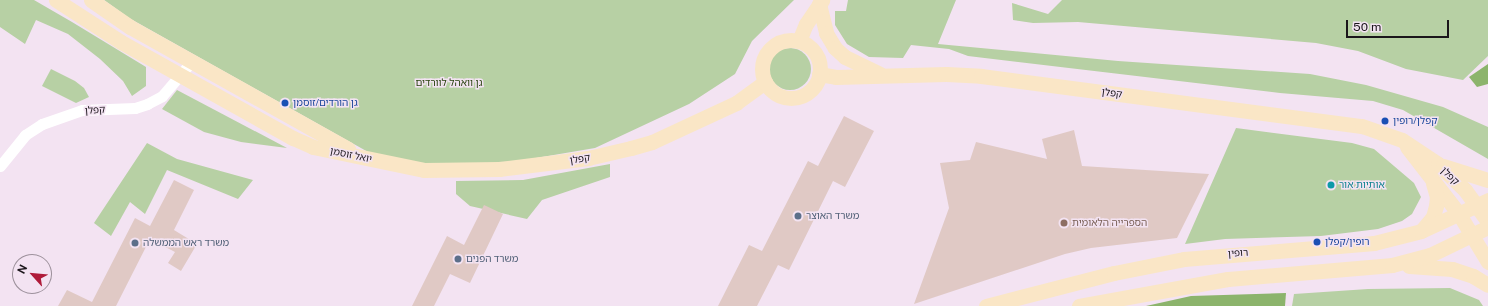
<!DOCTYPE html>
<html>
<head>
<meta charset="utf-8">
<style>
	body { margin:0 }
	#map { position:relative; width:1488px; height:306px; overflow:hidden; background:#f3e3f2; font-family:"Public Sans","Noto Sans Hebrew",sans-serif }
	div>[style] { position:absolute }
	.green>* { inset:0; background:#b7d0a4 }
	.round { border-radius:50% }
	.forest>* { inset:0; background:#8cb46c }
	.building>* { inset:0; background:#e0c9c5 }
	.street>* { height:11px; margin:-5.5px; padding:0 5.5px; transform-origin:5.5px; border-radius:5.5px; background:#fff }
	.secondary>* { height:15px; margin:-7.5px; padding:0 7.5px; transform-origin:7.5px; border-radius:7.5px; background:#fae6c6 }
	.secondary>.ring { margin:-7.5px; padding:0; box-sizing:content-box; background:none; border:15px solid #fae6c6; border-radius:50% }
	.dots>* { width:11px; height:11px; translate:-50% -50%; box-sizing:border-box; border:2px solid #f3e3f2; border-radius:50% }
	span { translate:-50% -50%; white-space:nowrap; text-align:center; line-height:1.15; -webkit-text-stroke:3px #f3e3f2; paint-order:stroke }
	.park-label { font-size:10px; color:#27410d }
	.street-label { font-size:10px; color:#1b161b }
	.transit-label { font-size:10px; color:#164399 }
	.left { translate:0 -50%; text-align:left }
	.culture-label { font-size:10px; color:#0d838f }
	.service-label { font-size:10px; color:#4e5e75 }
	.education-label { font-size:10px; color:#785e54 }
	.north { position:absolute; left:12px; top:254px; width:40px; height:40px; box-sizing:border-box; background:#f3e3f2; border:1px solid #9d919c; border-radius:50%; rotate:297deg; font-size:11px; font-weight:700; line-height:16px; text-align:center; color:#1b161b }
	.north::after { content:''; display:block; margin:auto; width:14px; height:18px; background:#af1b3a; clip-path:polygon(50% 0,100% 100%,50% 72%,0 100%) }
	.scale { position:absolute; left:1346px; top:20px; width:103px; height:18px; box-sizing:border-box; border:2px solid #1b161b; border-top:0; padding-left:5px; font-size:12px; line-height:14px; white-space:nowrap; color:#1b161b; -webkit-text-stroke:3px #f3e3f2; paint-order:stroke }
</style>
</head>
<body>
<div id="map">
	<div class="green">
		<i style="clip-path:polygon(0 0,34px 0,72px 22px,146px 67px,146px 86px,132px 96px,123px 81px,100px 59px,68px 34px,36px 20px,25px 44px,0 27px)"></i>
		<i style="clip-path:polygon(104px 0,794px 0,752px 41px,735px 74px,689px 104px,595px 148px,506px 163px,436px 165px,377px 157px,129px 18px)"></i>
		<i style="clip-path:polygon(848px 0,956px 0,938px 44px,1118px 61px,1310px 74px,1366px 85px,1443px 107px,1488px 127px,1488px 159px,1403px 110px,1373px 101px,1280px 93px,968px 56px,949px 49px,911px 45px,903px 58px,869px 57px,847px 44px,835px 25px,835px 11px,846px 11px)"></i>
		<i style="clip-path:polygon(1062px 0,1488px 0,1488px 56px,1463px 80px,1406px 69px,1358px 51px,1316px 43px,1078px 22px,1033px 23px,1013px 20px,1012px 3px,1048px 14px)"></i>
		<i class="round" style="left:769px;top:48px;width:42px;height:42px"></i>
		<i style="clip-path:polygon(51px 69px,75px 81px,84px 88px,89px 97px,76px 103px,42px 86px)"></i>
		<i style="clip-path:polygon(177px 90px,287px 148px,241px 142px,204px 132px,162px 109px)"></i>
		<i style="clip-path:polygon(1236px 128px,1352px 143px,1374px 149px,1414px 183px,1421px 197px,1412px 214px,1402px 221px,1378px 229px,1321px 236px,1225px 239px,1185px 244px)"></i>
		<i style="clip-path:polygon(147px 143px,177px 159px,253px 180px,238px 199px,167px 170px,145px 214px,130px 202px,111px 236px,94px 223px)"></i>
		<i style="clip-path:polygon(610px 164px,610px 177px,542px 200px,527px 219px,470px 206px,456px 194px,456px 181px,523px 180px)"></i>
		<i style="clip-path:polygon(1450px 288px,1479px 300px,1483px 306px,1292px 306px,1294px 294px,1368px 289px)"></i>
	</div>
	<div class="forest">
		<i style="clip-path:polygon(1488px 64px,1488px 84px,1477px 87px,1469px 77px)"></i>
		<i style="clip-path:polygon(1286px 293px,1285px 306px,1146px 306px,1191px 296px)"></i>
	</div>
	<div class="building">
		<i style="clip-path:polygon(844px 116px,874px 131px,845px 187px,833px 181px,789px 270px,778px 265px,757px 306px,718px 306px,749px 245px,762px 251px,808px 161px,818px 166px)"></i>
		<i style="clip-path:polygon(1074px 130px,1082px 166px,1209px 174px,1177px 238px,1091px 248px,1065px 254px,914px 304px,949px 208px,940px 163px,970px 160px,976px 142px,1047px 159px,1042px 139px)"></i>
		<i style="clip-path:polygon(174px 180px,194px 190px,174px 230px,197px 244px,181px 271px,168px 263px,175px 252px,150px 239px,116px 306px,58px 306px,67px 290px,92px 302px,135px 218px,150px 226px)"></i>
		<i style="clip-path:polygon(484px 205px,503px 214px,470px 283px,450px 274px,434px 306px,412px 306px,447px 236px,464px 245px)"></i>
	</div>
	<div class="street">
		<i style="left:0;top:166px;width:40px;rotate:-51deg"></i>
		<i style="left:25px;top:135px;width:20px;rotate:-33deg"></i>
		<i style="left:42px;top:124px;width:42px;rotate:-19.3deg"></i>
		<i style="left:82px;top:110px;width:53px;rotate:-2.2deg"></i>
		<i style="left:135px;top:108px;width:13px;rotate:-18deg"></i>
		<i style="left:147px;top:104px;width:17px;rotate:-28deg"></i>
		<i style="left:162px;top:96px;width:46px;rotate:-49.4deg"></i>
	</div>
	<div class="secondary">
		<i style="left:56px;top:0;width:77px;rotate:32.9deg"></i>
		<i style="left:121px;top:42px;width:197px;rotate:29.2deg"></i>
		<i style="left:293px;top:138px;width:22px;rotate:24deg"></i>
		<i style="left:313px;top:147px;width:113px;rotate:11.7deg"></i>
		<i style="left:424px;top:170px;width:75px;rotate:-0.8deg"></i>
		<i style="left:499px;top:169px;width:90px;rotate:-7deg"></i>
		<i style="left:588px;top:158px;width:44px;rotate:-13.1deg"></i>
		<i style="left:631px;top:148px;width:22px;rotate:-16deg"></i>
		<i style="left:652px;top:142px;width:93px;rotate:-24.9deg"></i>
		<i style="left:736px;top:103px;width:36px;rotate:-36deg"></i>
		<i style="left:91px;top:0;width:47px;rotate:34.7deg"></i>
		<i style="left:130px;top:27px;width:250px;rotate:29.2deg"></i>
		<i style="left:819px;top:4px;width:30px;rotate:76deg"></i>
		<i style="left:826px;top:33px;width:17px;rotate:59deg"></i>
		<i style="left:835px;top:48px;width:13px;rotate:42deg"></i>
		<i style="left:845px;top:57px;width:39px;rotate:26deg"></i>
		<i class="ring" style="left:762px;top:40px;width:43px;height:43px"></i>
		<i style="left:799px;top:41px;width:18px;rotate:-68deg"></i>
		<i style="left:806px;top:24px;width:29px;rotate:-56deg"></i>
		<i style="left:819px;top:74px;width:17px;rotate:10deg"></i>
		<i style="left:836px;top:77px;width:110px;rotate:-1.6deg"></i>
		<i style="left:946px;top:74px;width:35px;rotate:3deg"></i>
		<i style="left:981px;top:76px;width:384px;rotate:7.5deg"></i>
		<i style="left:1362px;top:126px;width:42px;rotate:19.3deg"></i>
		<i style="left:1402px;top:140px;width:43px;rotate:33.7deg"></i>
		<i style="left:1438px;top:164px;width:37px;rotate:44deg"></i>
		<i style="left:1465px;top:190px;width:39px;rotate:54deg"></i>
		<i style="left:1407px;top:147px;width:85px;rotate:52.2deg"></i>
		<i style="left:1459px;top:214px;width:56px;rotate:58.9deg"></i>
		<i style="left:1443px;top:166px;width:47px;rotate:17.3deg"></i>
		<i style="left:1422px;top:230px;width:17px;rotate:-50deg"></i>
		<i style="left:1433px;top:217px;width:11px;rotate:-75deg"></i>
		<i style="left:1436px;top:206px;width:9px;rotate:-84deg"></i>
		<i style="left:1437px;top:197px;width:15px;rotate:-106deg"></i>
		<i style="left:1409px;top:266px;width:43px;rotate:4deg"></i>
		<i style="left:1452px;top:269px;width:22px;rotate:18deg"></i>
		<i style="left:1473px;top:276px;width:17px;rotate:31deg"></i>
		<i style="left:986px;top:306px;width:132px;rotate:-14.5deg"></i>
		<i style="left:1114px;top:273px;width:71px;rotate:-11.3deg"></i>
		<i style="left:1184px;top:259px;width:191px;rotate:-4.8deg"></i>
		<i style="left:1374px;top:243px;width:49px;rotate:-14.3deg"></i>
		<i style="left:1421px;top:231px;width:74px;rotate:-24.8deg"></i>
		<i style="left:1079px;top:306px;width:151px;rotate:-10.3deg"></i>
		<i style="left:1228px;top:279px;width:165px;rotate:-4.9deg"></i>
		<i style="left:1392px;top:265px;width:39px;rotate:-15deg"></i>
		<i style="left:1430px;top:255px;width:64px;rotate:-25.8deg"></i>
	</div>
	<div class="dots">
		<i style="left:285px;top:103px;background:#1a4fb4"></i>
		<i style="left:1385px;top:121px;background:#1a4fb4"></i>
		<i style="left:1331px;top:185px;background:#0f9aa8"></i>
		<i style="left:798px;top:216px;background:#5c6f8a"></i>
		<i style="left:1064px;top:223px;background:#8d6e63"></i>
		<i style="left:1317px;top:242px;background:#1a4fb4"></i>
		<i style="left:135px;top:243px;background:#5c6f8a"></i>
		<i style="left:458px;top:259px;background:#5c6f8a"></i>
	</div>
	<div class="park-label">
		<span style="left:449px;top:83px">גן וואהל לוורדים</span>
	</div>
	<div class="street-label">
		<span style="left:1112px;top:93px;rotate:8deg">קפלן</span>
		<span style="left:95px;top:110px;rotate:-4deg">קפלן</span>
		<span style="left:351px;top:155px;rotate:12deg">יואל זוסמן</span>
		<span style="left:580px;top:159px;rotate:-9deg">קפלן</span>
		<span style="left:1450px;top:176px;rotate:44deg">קפלן</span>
		<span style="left:1238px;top:253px;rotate:-4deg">רופין</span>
	</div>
	<div class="transit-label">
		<span class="left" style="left:293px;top:103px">גן הורדים/זוסמן</span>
		<span class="left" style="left:1393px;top:121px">קפלן/רופין</span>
		<span class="left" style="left:1325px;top:242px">רופין/קפלן</span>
	</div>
	<div class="culture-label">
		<span class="left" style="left:1339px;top:185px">אותיות אור</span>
	</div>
	<div class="service-label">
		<span class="left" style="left:806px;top:216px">משרד האוצר</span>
		<span class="left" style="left:143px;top:243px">משרד ראש הממשלה</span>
		<span class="left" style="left:466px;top:259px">משרד הפנים</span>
	</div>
	<div class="education-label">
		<span class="left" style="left:1072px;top:223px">הספרייה הלאומית</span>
	</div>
	<div class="north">N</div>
	<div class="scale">50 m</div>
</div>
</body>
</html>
